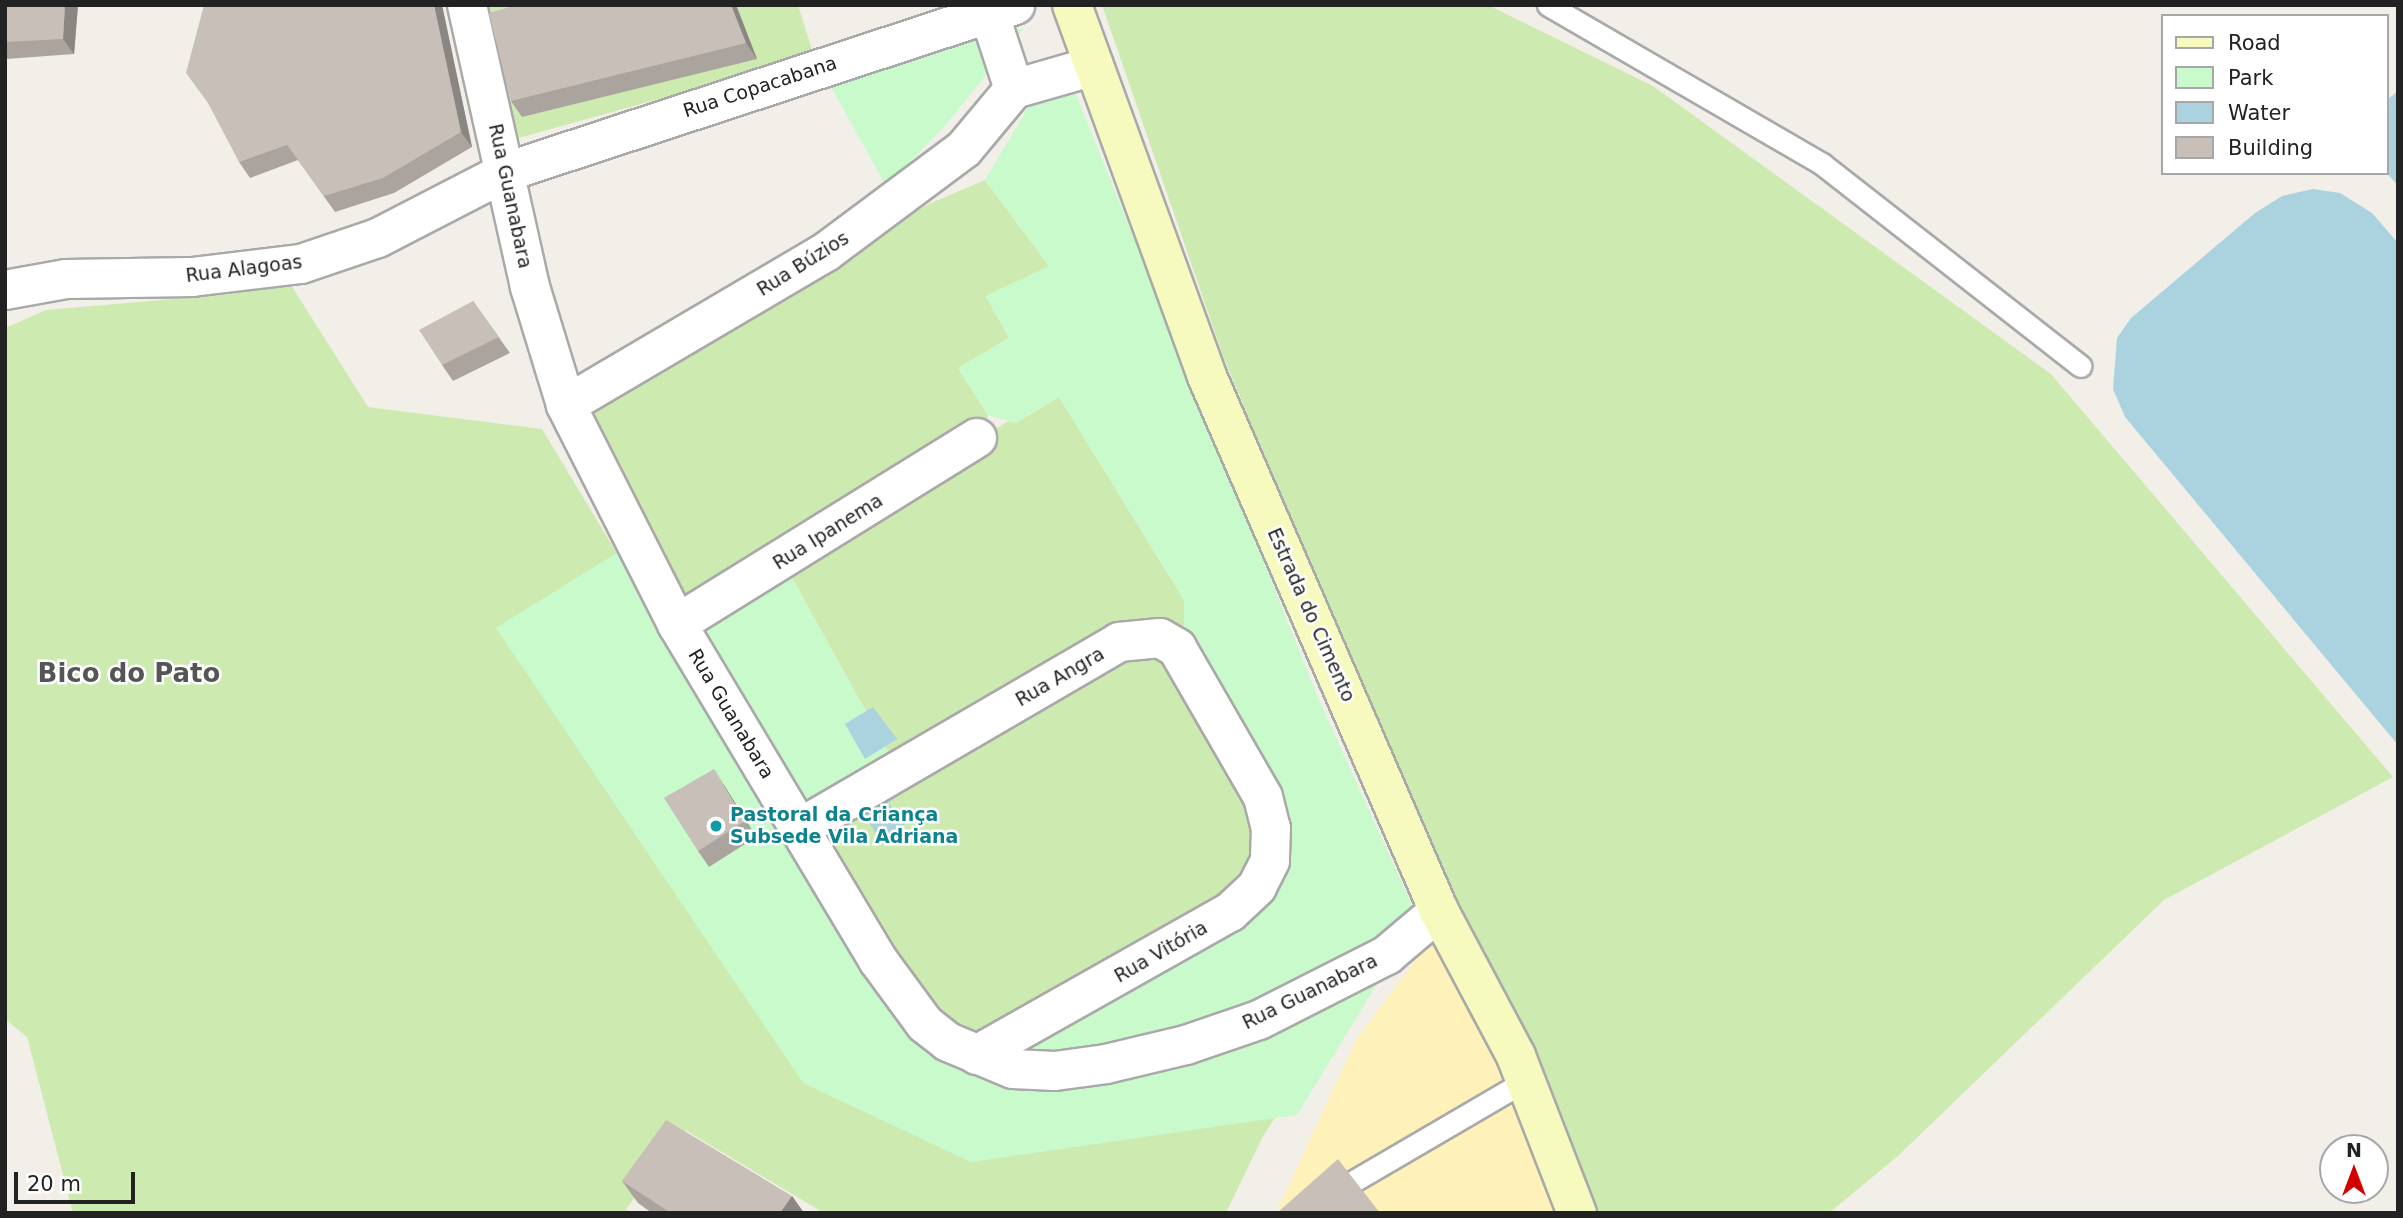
<!DOCTYPE html>
<html>
<head>
<meta charset="utf-8">
<style>
	body { margin:0 }
	#map { position:relative; width:2403px; height:1218px; overflow:hidden; background:#f2efe9; font-family:"DejaVu Sans",sans-serif }
	div>[style] { position:absolute }
	.grass>* { inset:0; background:#cdebb0 }
	.sand>* { inset:0; background:#fff1ba }
	.park>* { inset:0; background:#c8facc }
	.water>* { inset:0; background:#aad3df }
	.roads { filter:drop-shadow(2px 0 #a9a9a9) drop-shadow(-2px 0 #a9a9a9) drop-shadow(0 2px #a9a9a9) drop-shadow(0 -2px #a9a9a9) }
	.lane>* { height:21px; margin:-10.5px; padding:0 10.5px; transform-origin:10.5px; border-radius:10.5px; background:#fff }
	.street>* { height:38px; margin:-19px; padding:0 19px; transform-origin:19px; border-radius:19px; background:#fff }
	.secondary>* { height:38px; margin:-19px; padding:0 19px; transform-origin:19px; border-radius:19px; background:#f7fabf }
	.wall>* { inset:0; background:#aba49e }
	.shaded-wall>* { inset:0; background:#8b8681 }
	.building>* { inset:0; background:#c7bfb8 }
	.dots>* { width:19px; height:19px; translate:-50% -50%; box-sizing:border-box; border:4px solid #fff; border-radius:50% }
	span { translate:-50% -50%; white-space:nowrap; text-align:center; line-height:1.15; -webkit-text-stroke:5px #fff; paint-order:stroke }
	.street-label { font-size:19px; color:#222 }
	.culture-label { font-size:19px; color:#0d838f; font-weight:700 }
	.left { translate:0 -50%; text-align:left }
	.district-label { font-size:26px; color:#555; font-weight:700 }
	.frame { position:absolute; inset:0; border:7px solid #222; pointer-events:none }
	.legend { position:absolute; left:2161px; top:14px; width:228px; height:161px; box-sizing:border-box; background:#fff; border:2px solid #a7a7a7; margin:0; padding:9px 12px; list-style:none; font-size:21px; color:#222 }
	.legend li { display:flex; align-items:center; gap:14px; height:35px }
	.legend b { width:35px; border:2px solid #a7a7a7 }
	.north { position:absolute; left:2319px; top:1134px; width:70px; height:70px; box-sizing:border-box; background:#fff; border:2px solid #a7a7a7; border-radius:50%; rotate:0deg; font-size:19px; font-weight:700; line-height:28px; text-align:center; color:#222 }
	.north::after { content:''; display:block; margin:auto; width:24px; height:32px; background:#d40000; clip-path:polygon(50% 0,100% 100%,50% 72%,0 100%) }
	.scale { position:absolute; left:14px; top:1172px; width:121px; height:32px; box-sizing:border-box; border:4px solid #222; border-top:0; padding-left:9px; font-size:21px; line-height:24px; white-space:nowrap; color:#222; -webkit-text-stroke:5px #fff; paint-order:stroke }
</style>
</head>
<body>
<div id="map">
	<div class="grass">
		<i style="clip-path:polygon(475px 5px,798px 5px,814px 56px,504px 142px)"></i>
		<i style="clip-path:polygon(1102px 5px,1488px 5px,1653px 86px,2051px 374px,2393px 777px,2164px 900px,1898px 1156px,1829px 1213px,1590px 1213px,1445px 900px,1222px 353px)"></i>
		<i style="clip-path:polygon(985px 180px,1049px 266px,1009px 338px,958px 368px,988px 415px,985px 430px,690px 613px,574px 407px,931px 203px)"></i>
		<i style="clip-path:polygon(286px 277px,368px 407px,542px 429px,914px 1047px,1297px 1085px,1263px 1136px,1226px 1213px,824px 1213px,685px 1130px,626px 1209px,631px 1213px,73px 1213px,27px 1037px,5px 1019px,5px 328px,46px 310px,232px 294px)"></i>
		<i style="clip-path:polygon(1059px 397px,1184px 600px,1184px 626px,1121px 632px,896px 766px,785px 565px,1008px 421px,1016px 423px)"></i>
		<i style="clip-path:polygon(1161px 642px,1262px 818px,1257px 877px,974px 1047px,945px 1030px,813px 832px,1129px 648px)"></i>
	</div>
	<div class="sand">
		<i style="clip-path:polygon(1437px 931px,1571px 1213px,1276px 1213px,1356px 1040px)"></i>
	</div>
	<div class="park">
		<i style="clip-path:polygon(1024px 28px,944px 127px,886px 186px,825px 76px)"></i>
		<i style="clip-path:polygon(1060px 54px,1319px 700px,1417px 916px,1346px 969px,1116px 1053px,1060px 1060px,1014px 1048px,1236px 923px,1288px 869px,1292px 819px,1184px 626px,1184px 600px,1059px 397px,1016px 423px,988px 415px,958px 368px,1009px 338px,985px 296px,1049px 266px,985px 180px)"></i>
		<i style="clip-path:polygon(623px 549px,894px 999px,1043px 1082px,1388px 966px,1297px 1115px,971px 1162px,803px 1083px,496px 628px)"></i>
		<i style="clip-path:polygon(785px 565px,896px 766px,803px 820px,686px 626px)"></i>
	</div>
	<div class="water">
		<i style="clip-path:polygon(2398px 91px,2398px 186px,2387px 173px,2387px 100px)"></i>
		<i style="clip-path:polygon(2313px 189px,2340px 193px,2372px 213px,2398px 243px,2398px 745px,2125px 417px,2113px 389px,2117px 338px,2131px 318px,2255px 213px,2282px 196px)"></i>
		<i style="clip-path:polygon(873px 707px,897px 739px,865px 759px,845px 724px)"></i>
		<i style="clip-path:polygon(884px 796px,905px 825px,880px 840px,861px 810px)"></i>
	</div>
	<div class="roads">
		<div class="lane">
			<i style="left:1548px;top:5px;width:317px;rotate:30.1deg"></i>
			<i style="left:1822px;top:164px;width:328px;rotate:38deg"></i>
			<i style="left:1299px;top:1213px;width:262px;rotate:-30.3deg"></i>
		</div>
		<div class="street">
			<i style="left:467px;top:5px;width:289px;rotate:77.4deg"></i>
			<i style="left:530px;top:287px;width:123px;rotate:73deg"></i>
			<i style="left:566px;top:405px;width:246px;rotate:63.1deg"></i>
			<i style="left:677px;top:624px;width:392px;rotate:59.1deg"></i>
			<i style="left:878px;top:960px;width:79px;rotate:53.7deg"></i>
			<i style="left:925px;top:1024px;width:29px;rotate:38deg"></i>
			<i style="left:948px;top:1042px;width:70px;rotate:22.6deg"></i>
			<i style="left:1013px;top:1069px;width:42px;rotate:2.7deg"></i>
			<i style="left:1055px;top:1071px;width:51px;rotate:-7.8deg"></i>
			<i style="left:1106px;top:1064px;width:82px;rotate:-13.4deg"></i>
			<i style="left:1186px;top:1045px;width:77px;rotate:-18.9deg"></i>
			<i style="left:1259px;top:1020px;width:144px;rotate:-26.9deg"></i>
			<i style="left:1387px;top:955px;width:68px;rotate:-40.2deg"></i>
			<i style="left:1014px;top:89px;width:83px;rotate:-16deg"></i>
			<i style="left:5px;top:290px;width:62px;rotate:-10.2deg"></i>
			<i style="left:66px;top:279px;width:126px;rotate:-0.9deg"></i>
			<i style="left:192px;top:277px;width:110px;rotate:-6.8deg"></i>
			<i style="left:301px;top:264px;width:81px;rotate:-18.7deg"></i>
			<i style="left:378px;top:238px;width:144px;rotate:-27.3deg"></i>
			<i style="left:506px;top:172px;width:536px;rotate:-18.16deg"></i>
			<i style="left:566px;top:405px;width:302px;rotate:-30.5deg"></i>
			<i style="left:826px;top:252px;width:172px;rotate:-36.7deg"></i>
			<i style="left:964px;top:149px;width:78px;rotate:-50.2deg"></i>
			<i style="left:1014px;top:89px;width:80px;rotate:-108.2deg"></i>
			<i style="left:677px;top:624px;width:353px;rotate:-31.8deg"></i>
			<i style="left:800px;top:828px;width:369px;rotate:-30.2deg"></i>
			<i style="left:1119px;top:642px;width:41px;rotate:-5.6deg"></i>
			<i style="left:1160px;top:638px;width:20px;rotate:30deg"></i>
			<i style="left:1177px;top:648px;width:172px;rotate:60deg"></i>
			<i style="left:1263px;top:797px;width:32px;rotate:76deg"></i>
			<i style="left:1271px;top:828px;width:33px;rotate:92deg"></i>
			<i style="left:1270px;top:861px;width:29px;rotate:117deg"></i>
			<i style="left:1257px;top:887px;width:37px;rotate:137deg"></i>
			<i style="left:1230px;top:912px;width:291px;rotate:150.6deg"></i>
		</div>
		<div class="secondary">
			<i style="left:1072px;top:5px;width:393px;rotate:70deg"></i>
			<i style="left:1206px;top:374px;width:585px;rotate:66.54deg"></i>
			<i style="left:1439px;top:911px;width:164px;rotate:62deg"></i>
			<i style="left:1516px;top:1056px;width:168px;rotate:68.8deg"></i>
		</div>
	</div>
	<div class="wall">
		<i style="clip-path:polygon(5px 5px,78px 5px,74px 54px,6px 59px)"></i>
		<i style="clip-path:polygon(442px 5px,472px 147px,394px 193px,335px 212px,298px 160px,250px 178px,239px 162px)"></i>
		<i style="clip-path:polygon(517px 5px,736px 5px,757px 59px,522px 117px,511px 101px)"></i>
		<i style="clip-path:polygon(473px 301px,510px 353px,453px 381px,442px 365px)"></i>
		<i style="clip-path:polygon(724px 785px,756px 837px,709px 867px,698px 851px)"></i>
		<i style="clip-path:polygon(622px 1181px,792px 1196px,804px 1213px,652px 1213px,638px 1203px)"></i>
	</div>
	<div class="shaded-wall">
		<i style="clip-path:polygon(65px 5px,78px 5px,74px 54px,63px 39px)"></i>
		<i style="clip-path:polygon(434px 5px,442px 5px,472px 147px,461px 132px)"></i>
		<i style="clip-path:polygon(731px 5px,736px 5px,757px 59px,746px 43px)"></i>
		<i style="clip-path:polygon(714px 769px,724px 785px,756px 837px,745px 821px)"></i>
		<i style="clip-path:polygon(792px 1196px,804px 1213px,780px 1213px)"></i>
	</div>
	<div class="building">
		<i style="clip-path:polygon(5px 5px,65px 5px,63px 39px,5px 42px)"></i>
		<i style="clip-path:polygon(204px 5px,434px 5px,461px 132px,383px 178px,324px 196px,287px 145px,239px 162px,208px 103px,186px 73px)"></i>
		<i style="clip-path:polygon(517px 5px,731px 5px,746px 43px,511px 101px,489px 13px)"></i>
		<i style="clip-path:polygon(473px 301px,499px 337px,442px 365px,419px 330px)"></i>
		<i style="clip-path:polygon(714px 769px,745px 821px,698px 851px,664px 798px)"></i>
		<i style="clip-path:polygon(666px 1120px,792px 1196px,780px 1213px,671px 1213px,622px 1181px)"></i>
		<i style="clip-path:polygon(1338px 1159px,1380px 1213px,1277px 1213px)"></i>
	</div>
	<div class="dots">
		<i style="left:716px;top:826px;background:#0f9aa8"></i>
	</div>
	<div class="street-label">
		<span style="left:760px;top:87px;rotate:-18deg">Rua Copacabana</span>
		<span style="left:510px;top:196px;rotate:78deg">Rua Guanabara</span>
		<span style="left:803px;top:264px;rotate:-32deg">Rua Búzios</span>
		<span style="left:244px;top:269px;rotate:-7deg">Rua Alagoas</span>
		<span style="left:828px;top:532px;rotate:-32deg">Rua Ipanema</span>
		<span style="left:1311px;top:615px;rotate:66deg">Estrada do Cimento</span>
		<span style="left:1060px;top:677px;rotate:-30deg">Rua Angra</span>
		<span style="left:731px;top:714px;rotate:59deg">Rua Guanabara</span>
		<span style="left:1161px;top:952px;rotate:-30deg">Rua Vitória</span>
		<span style="left:1310px;top:992px;rotate:-26deg">Rua Guanabara</span>
	</div>
	<div class="culture-label">
		<span class="left" style="left:730px;top:826px">Pastoral da Criança<br>Subsede Vila Adriana</span>
	</div>
	<div class="district-label">
		<span style="left:129px;top:674px">Bico do Pato</span>
	</div>
	<div class="frame"></div>
	<ul class="legend">
	<li><b style="height:9px;background:#f7fabf"></b>Road</li>
	<li><b style="height:19px;background:#c8facc"></b>Park</li>
	<li><b style="height:19px;background:#aad3df"></b>Water</li>
	<li><b style="height:19px;background:#c7bfb8"></b>Building</li>
	</ul>
	<div class="north">N</div>
	<div class="scale">20 m</div>
</div>
</body>
</html>
